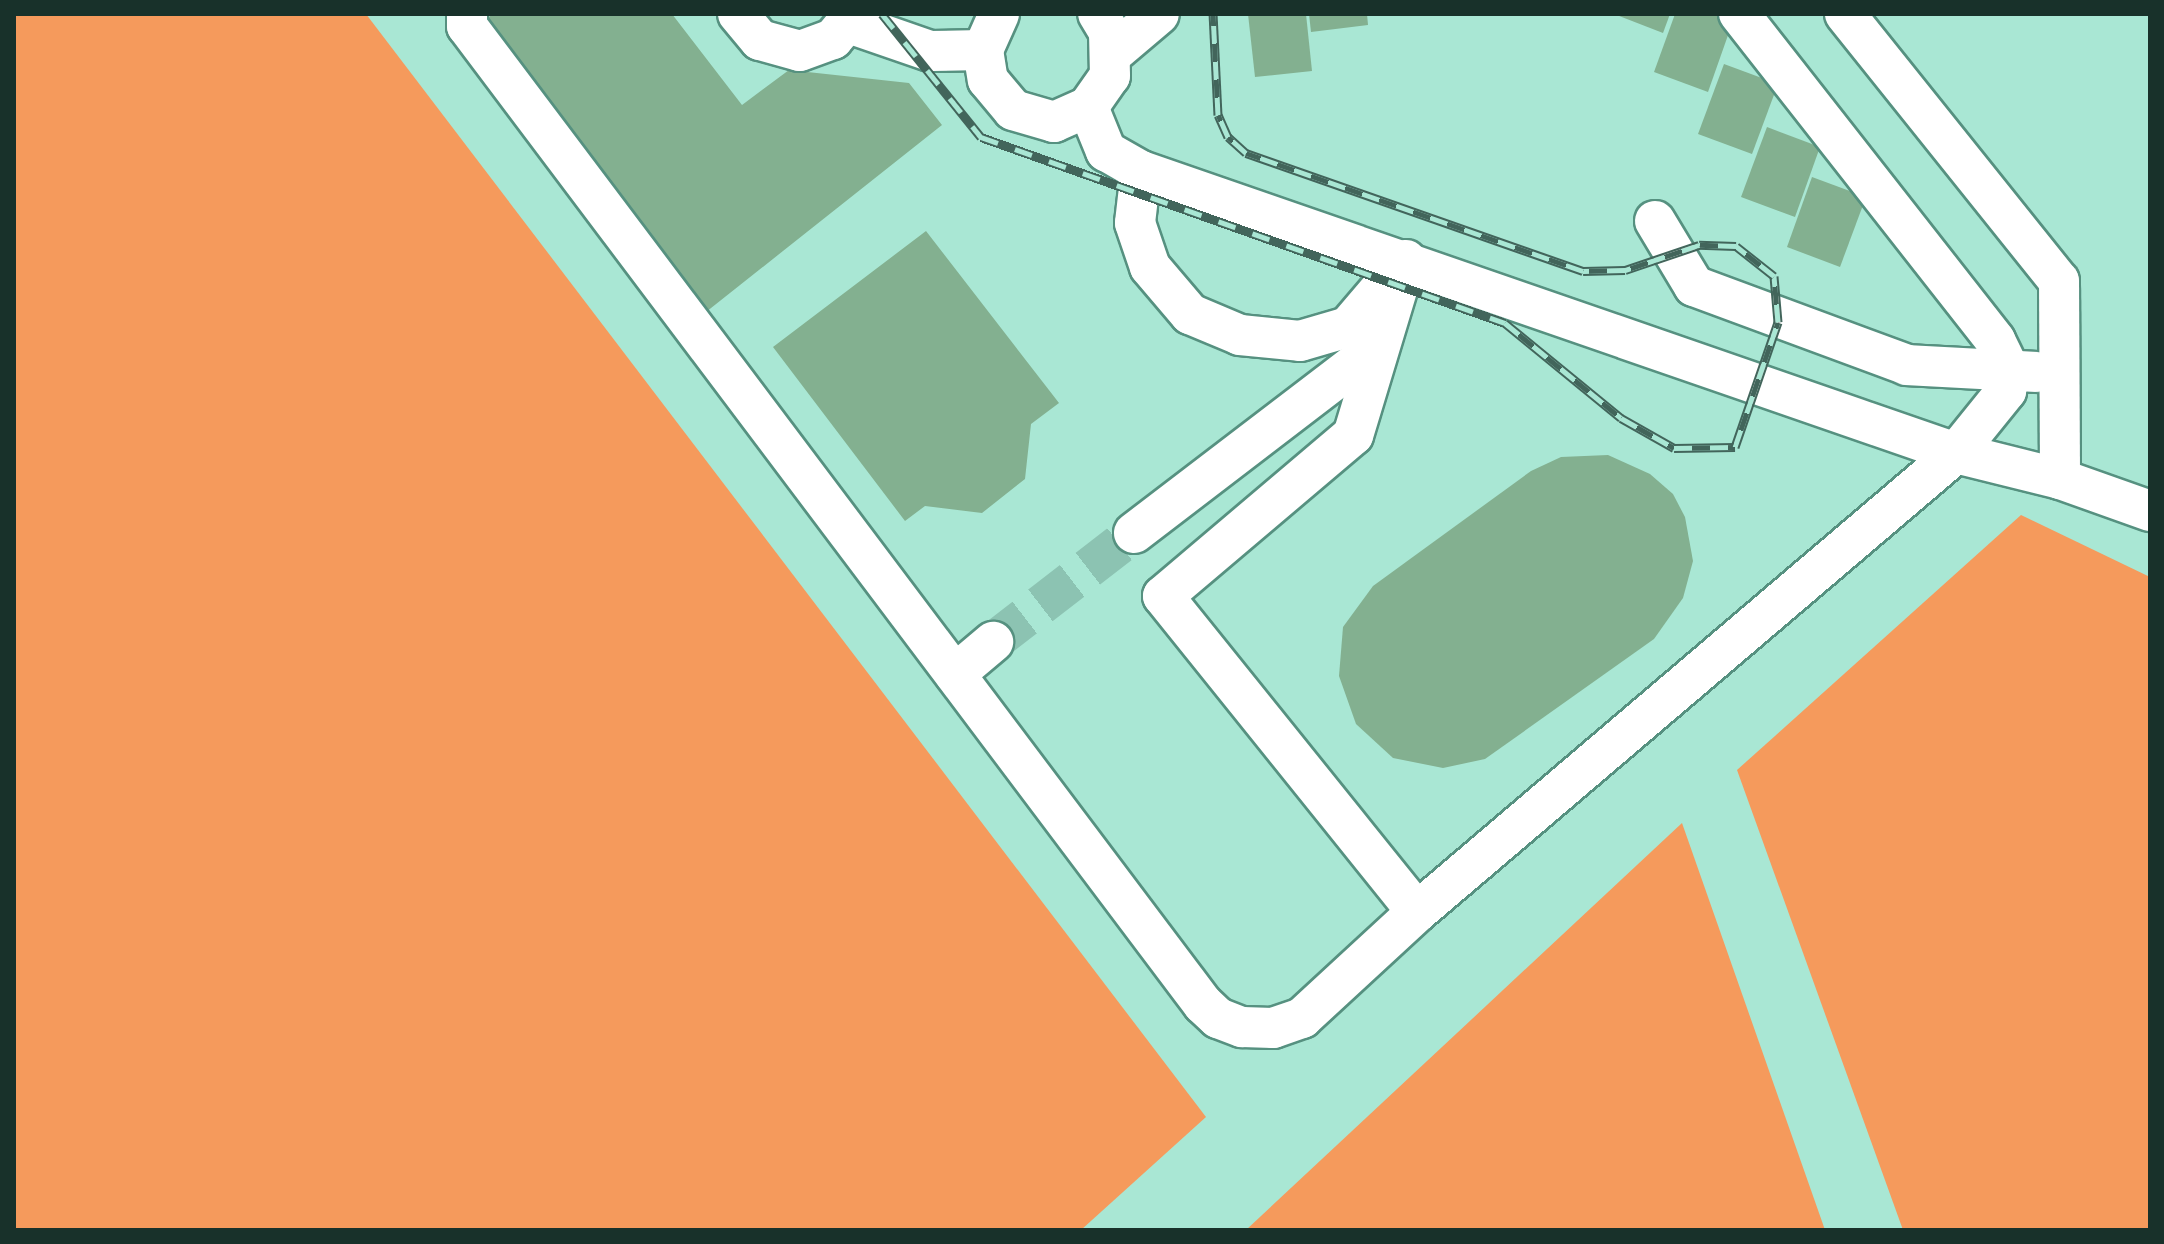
<!DOCTYPE html>
<html>
<head>
<meta charset="utf-8">
<style>
	body { margin:0 }
	#map { position:relative; width:2164px; height:1244px; overflow:hidden; background:#a9e7d4; font-family:Karla,sans-serif }
	div>[style] { position:absolute }
	.green>* { inset:0; background:#f59a5c }
	.building>* { inset:0; background:#83b090 }
	.minor-tunnel>* { height:40px; margin-top:-20px; transform-origin:0; background:repeating-linear-gradient(90deg,#8cc3b2 0 40px,transparent 0 60px) }
	.roads { filter:drop-shadow(2px 0 #569180) drop-shadow(-2px 0 #569180) drop-shadow(0 2px #569180) drop-shadow(0 -2px #569180) }
	.minor>* { height:40px; margin:-20px; padding:0 20px; transform-origin:20px; border-radius:20px; background:#fff }
	.rail>* { height:9px; margin-top:-4.5px; transform-origin:0; background:repeating-linear-gradient(90deg,#a9e7d4 0 18px,#42655b 0 36px); box-sizing:border-box; border-block:2px solid #42655b }
	span { translate:-50% -50%; white-space:nowrap; text-align:center; line-height:1.15; -webkit-text-stroke:8px #a9e7d4; paint-order:stroke }
	.frame { position:absolute; inset:0; border:16px solid #18312a; pointer-events:none }
</style>
</head>
<body>
<div id="map">
	<div class="green">
		<i style="clip-path:polygon(14px 14px,366px 14px,1206px 1117px,1081px 1230px,14px 1230px)"></i>
		<i style="clip-path:polygon(2021px 515px,2150px 577px,2150px 1230px,1903px 1230px,1737px 770px)"></i>
		<i style="clip-path:polygon(1682px 823px,1825px 1230px,1246px 1230px)"></i>
	</div>
	<div class="building">
		<i style="clip-path:polygon(493px 14px,672px 14px,742px 105px,789px 70px,909px 83px,942px 125px,706px 312px,486px 19px)"></i>
		<i style="clip-path:polygon(1248px 14px,1306px 14px,1312px 71px,1255px 77px)"></i>
		<i style="clip-path:polygon(1309px 14px,1367px 14px,1368px 25px,1311px 32px)"></i>
		<i style="clip-path:polygon(1614px 14px,1670px 14px,1663px 33px)"></i>
		<i style="clip-path:polygon(1675px 14px,1713px 14px,1733px 21px,1708px 92px,1654px 72px)"></i>
		<i style="clip-path:polygon(1724px 64px,1778px 84px,1752px 154px,1698px 134px)"></i>
		<i style="clip-path:polygon(1767px 127px,1820px 147px,1795px 217px,1741px 197px)"></i>
		<i style="clip-path:polygon(1812px 177px,1866px 197px,1840px 267px,1787px 247px)"></i>
		<i style="clip-path:polygon(926px 231px,1059px 403px,1031px 424px,1025px 479px,982px 513px,925px 506px,905px 521px,773px 347px)"></i>
		<i style="clip-path:polygon(1608px 455px,1650px 474px,1673px 494px,1685px 517px,1693px 561px,1683px 598px,1654px 639px,1485px 759px,1443px 768px,1393px 758px,1356px 724px,1339px 676px,1343px 627px,1373px 586px,1531px 471px,1561px 457px)"></i>
	</div>
	<div class="minor-tunnel">
		<i style="left:993px;top:642px;width:178px;rotate:-37.7deg"></i>
	</div>
	<div class="roads">
		<div class="minor">
			<i style="left:467px;top:14px;width:12px;rotate:90deg"></i>
			<i style="left:467px;top:26px;width:1224px;rotate:53.04deg"></i>
			<i style="left:1203px;top:1004px;width:21px;rotate:43deg"></i>
			<i style="left:1218px;top:1018px;width:26px;rotate:21deg"></i>
			<i style="left:1242px;top:1027px;width:31px;rotate:2deg"></i>
			<i style="left:1273px;top:1028px;width:31px;rotate:-19deg"></i>
			<i style="left:1302px;top:1018px;width:156px;rotate:-42.7deg"></i>
			<i style="left:1417px;top:912px;width:708px;rotate:-40.42deg"></i>
			<i style="left:1956px;top:453px;width:80px;rotate:-51.1deg"></i>
			<i style="left:2006px;top:391px;width:20px;rotate:-79deg"></i>
			<i style="left:2010px;top:371px;width:34px;rotate:-116deg"></i>
			<i style="left:1995px;top:340px;width:415px;rotate:-128.1deg"></i>
			<i style="left:738px;top:14px;width:34px;rotate:50deg"></i>
			<i style="left:760px;top:40px;width:41px;rotate:15.4deg"></i>
			<i style="left:800px;top:51px;width:35px;rotate:-20deg"></i>
			<i style="left:833px;top:39px;width:33px;rotate:-50deg"></i>
			<i style="left:999px;top:14px;width:39px;rotate:114deg"></i>
			<i style="left:983px;top:50px;width:30px;rotate:81deg"></i>
			<i style="left:988px;top:80px;width:39px;rotate:50deg"></i>
			<i style="left:1013px;top:110px;width:43px;rotate:16.3deg"></i>
			<i style="left:1054px;top:122px;width:37px;rotate:-24deg"></i>
			<i style="left:1088px;top:107px;width:38px;rotate:-55deg"></i>
			<i style="left:1110px;top:76px;width:44px;rotate:-91.3deg"></i>
			<i style="left:1109px;top:32px;width:21px;rotate:-121deg"></i>
			<i style="left:1845px;top:14px;width:342px;rotate:51.3deg"></i>
			<i style="left:2059px;top:281px;width:198px;rotate:89.7deg"></i>
			<i style="left:849px;top:23px;width:86px;rotate:19.1deg"></i>
			<i style="left:930px;top:51px;width:53px;rotate:-1.1deg"></i>
			<i style="left:1113px;top:53px;width:60px;rotate:-40.3deg"></i>
			<i style="left:1088px;top:107px;width:48px;rotate:67.8deg"></i>
			<i style="left:1106px;top:151px;width:40px;rotate:29.7deg"></i>
			<i style="left:1141px;top:171px;width:862px;rotate:19.09deg"></i>
			<i style="left:1956px;top:453px;width:107px;rotate:14deg"></i>
			<i style="left:2060px;top:479px;width:96px;rotate:19.6deg"></i>
			<i style="left:1141px;top:171px;width:52px;rotate:96.6deg"></i>
			<i style="left:1135px;top:223px;width:46px;rotate:71.2deg"></i>
			<i style="left:1150px;top:267px;width:62px;rotate:49.6deg"></i>
			<i style="left:1190px;top:314px;width:54px;rotate:22.8deg"></i>
			<i style="left:1240px;top:335px;width:60px;rotate:5.7deg"></i>
			<i style="left:1300px;top:341px;width:50px;rotate:-16.3deg"></i>
			<i style="left:1348px;top:327px;width:72px;rotate:-49.5deg"></i>
			<i style="left:1655px;top:221px;width:76px;rotate:59deg"></i>
			<i style="left:1694px;top:286px;width:227px;rotate:20.3deg"></i>
			<i style="left:1907px;top:365px;width:129px;rotate:3.1deg"></i>
			<i style="left:1406px;top:260px;width:183px;rotate:106.8deg"></i>
			<i style="left:1353px;top:435px;width:249px;rotate:139.7deg"></i>
			<i style="left:1163px;top:596px;width:405px;rotate:51.2deg"></i>
			<i style="left:1134px;top:533px;width:308px;rotate:-37.4deg"></i>
			<i style="left:955px;top:674px;width:50px;rotate:-40.1deg"></i>
		</div>
	</div>
	<div class="rail">
		<i style="left:882px;top:14px;width:158px;rotate:51.2deg"></i>
		<i style="left:981px;top:137px;width:556px;rotate:19.54deg"></i>
		<i style="left:1505px;top:323px;width:150px;rotate:39.3deg"></i>
		<i style="left:1621px;top:418px;width:61px;rotate:29.5deg"></i>
		<i style="left:1674px;top:448px;width:61px;rotate:-0.9deg"></i>
		<i style="left:1735px;top:447px;width:132px;rotate:-71deg"></i>
		<i style="left:1778px;top:322px;width:46px;rotate:-95deg"></i>
		<i style="left:1774px;top:276px;width:48px;rotate:-141.7deg"></i>
		<i style="left:1736px;top:246px;width:37px;rotate:-178deg"></i>
		<i style="left:1699px;top:245px;width:78px;rotate:161.3deg"></i>
		<i style="left:1625px;top:270px;width:42px;rotate:178.6deg"></i>
		<i style="left:1583px;top:271px;width:357px;rotate:-160.7deg"></i>
		<i style="left:1246px;top:153px;width:24px;rotate:-138deg"></i>
		<i style="left:1228px;top:137px;width:24px;rotate:-114deg"></i>
		<i style="left:1218px;top:115px;width:101px;rotate:-92.8deg"></i>
	</div>
	<div class="frame"></div>
</div>
</body>
</html>
